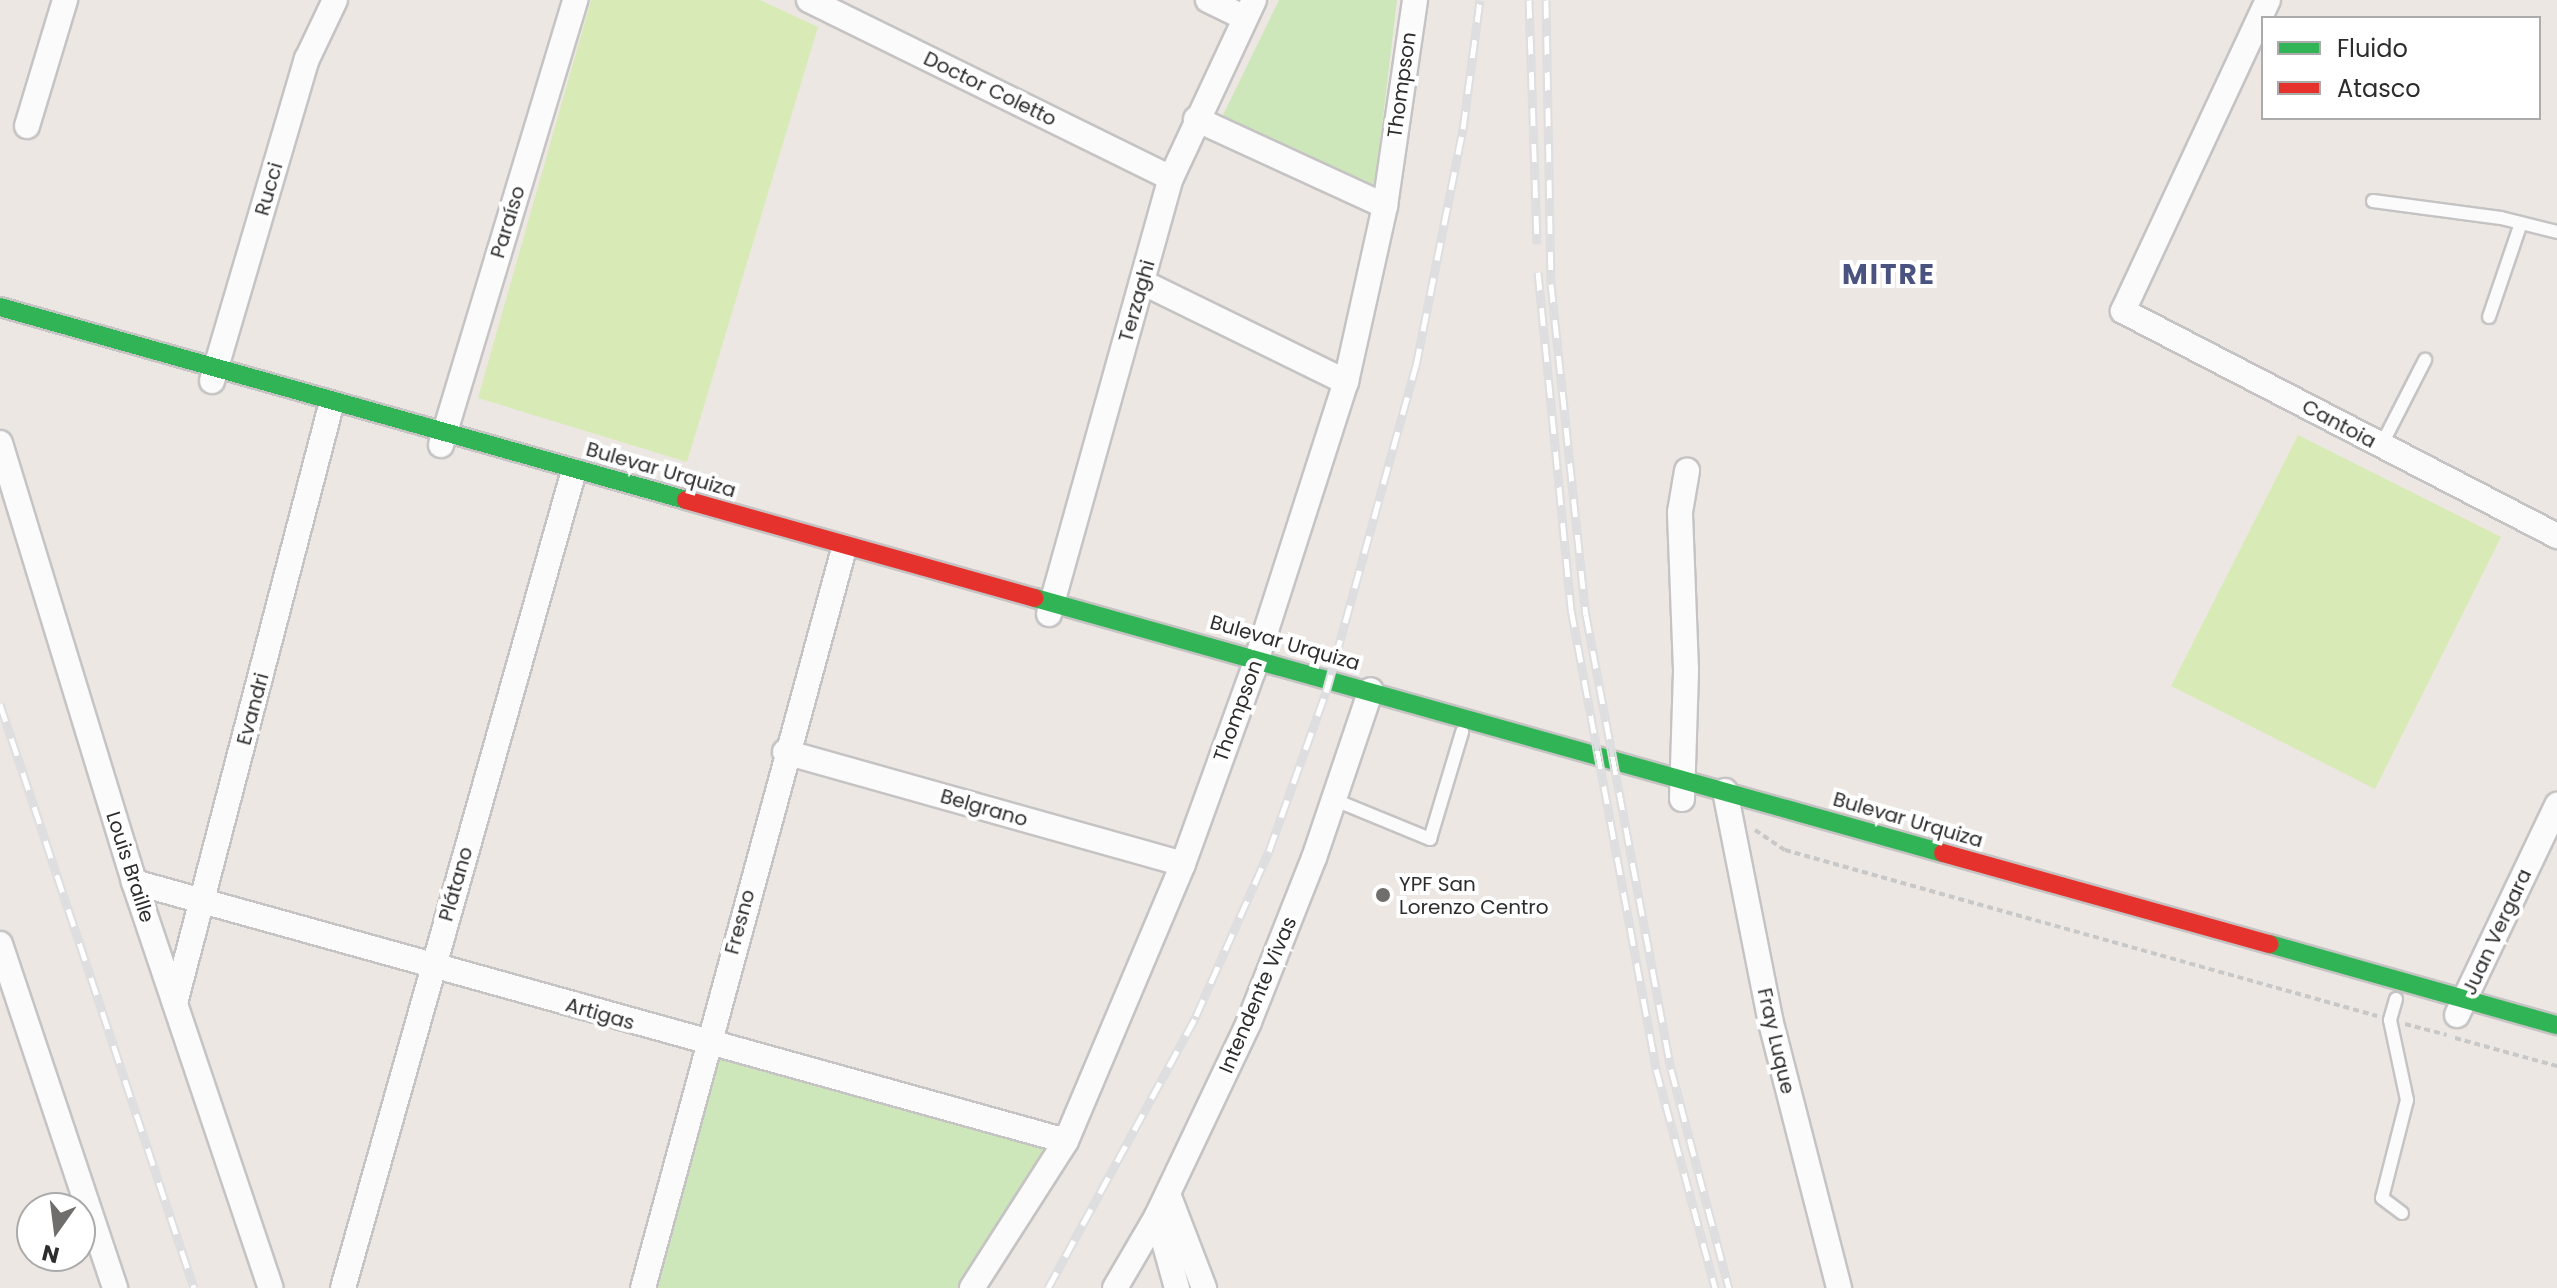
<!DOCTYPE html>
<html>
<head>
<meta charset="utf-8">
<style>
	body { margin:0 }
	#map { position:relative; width:2557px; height:1288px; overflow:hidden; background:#ece7e2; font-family:Poppins,sans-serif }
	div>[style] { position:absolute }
	.green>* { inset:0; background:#cde7ba }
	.pitch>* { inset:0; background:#d8ebb7 }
	.path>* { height:4px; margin-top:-2px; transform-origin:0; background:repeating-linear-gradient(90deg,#c8c8c8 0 6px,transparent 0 10px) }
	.roads { filter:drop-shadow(2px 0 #c5c3c3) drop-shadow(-2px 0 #c5c3c3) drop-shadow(0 2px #c5c3c3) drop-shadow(0 -2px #c5c3c3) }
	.lane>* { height:12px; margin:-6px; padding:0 6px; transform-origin:6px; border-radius:6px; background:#fcfbfb }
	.street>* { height:24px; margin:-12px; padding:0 12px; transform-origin:12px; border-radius:12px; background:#fcfbfb }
	.fast>* { height:18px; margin:-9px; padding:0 9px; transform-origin:9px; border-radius:9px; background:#30b455 }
	.jam>* { height:18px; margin:-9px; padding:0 9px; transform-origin:9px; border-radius:9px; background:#e5322d }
	.rail>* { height:9px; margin-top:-4.5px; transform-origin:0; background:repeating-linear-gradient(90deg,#fff 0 18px,#dedee0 0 36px); box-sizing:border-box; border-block:2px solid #dedee0 }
	.dots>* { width:22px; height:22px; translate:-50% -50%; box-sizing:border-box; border:4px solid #fff; border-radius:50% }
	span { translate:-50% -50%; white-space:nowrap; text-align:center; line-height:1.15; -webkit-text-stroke:8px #fff; paint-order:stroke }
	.street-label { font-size:20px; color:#2d2d2d }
	.poi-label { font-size:20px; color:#2d2d2d }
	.left { translate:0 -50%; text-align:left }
	.district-label { font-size:28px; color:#4a5380; font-weight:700; letter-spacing:2px }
	.legend { position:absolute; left:2261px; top:16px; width:280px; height:104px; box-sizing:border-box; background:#fff; border:2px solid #ababab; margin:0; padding:10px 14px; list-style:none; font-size:24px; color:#2d2d2d }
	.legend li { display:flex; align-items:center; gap:16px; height:40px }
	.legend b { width:40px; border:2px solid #ababab }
	.north { position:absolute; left:16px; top:1192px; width:80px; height:80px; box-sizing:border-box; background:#fff; border:2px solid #ababab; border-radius:50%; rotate:194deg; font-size:22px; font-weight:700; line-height:32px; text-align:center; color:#2d2d2d }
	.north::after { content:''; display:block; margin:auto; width:28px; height:36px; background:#706e6c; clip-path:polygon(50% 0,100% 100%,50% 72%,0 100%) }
</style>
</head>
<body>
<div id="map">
	<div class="green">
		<i style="clip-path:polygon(1279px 0,1397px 0,1375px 184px,1363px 185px,1232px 124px,1223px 115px)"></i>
		<i style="clip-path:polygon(708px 1044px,1066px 1141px,972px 1288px,643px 1288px)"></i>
	</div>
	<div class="pitch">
		<i style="clip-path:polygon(591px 0,760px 0,818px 27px,687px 462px,478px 398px)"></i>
		<i style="clip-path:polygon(2298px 435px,2501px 537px,2375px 789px,2171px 686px)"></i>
	</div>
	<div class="path">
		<i style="left:1755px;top:830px;width:36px;rotate:34deg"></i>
		<i style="left:1785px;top:850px;width:615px;rotate:15.66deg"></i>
		<i style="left:2405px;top:1024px;width:43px;rotate:14.7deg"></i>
		<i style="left:2455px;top:1038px;width:106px;rotate:15.4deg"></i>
	</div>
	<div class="roads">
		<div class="lane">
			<i style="left:2373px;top:201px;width:129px;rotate:7.6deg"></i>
			<i style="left:2501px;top:218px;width:58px;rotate:14deg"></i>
			<i style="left:2489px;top:317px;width:99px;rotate:-71.2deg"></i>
			<i style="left:2381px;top:446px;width:97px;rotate:-62.9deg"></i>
			<i style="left:1335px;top:800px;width:103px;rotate:22.3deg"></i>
			<i style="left:1430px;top:839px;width:112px;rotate:-73.3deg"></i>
			<i style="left:2396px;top:999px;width:22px;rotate:106deg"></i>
			<i style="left:2390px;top:1020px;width:82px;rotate:78deg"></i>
			<i style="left:2407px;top:1100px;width:101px;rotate:104.3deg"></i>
			<i style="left:2382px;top:1198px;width:25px;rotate:37deg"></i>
		</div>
		<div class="street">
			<i style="left:809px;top:0;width:403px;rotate:26.2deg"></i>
			<i style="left:1208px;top:0;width:41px;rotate:25.9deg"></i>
			<i style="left:2268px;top:0;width:343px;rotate:115deg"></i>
			<i style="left:2123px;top:311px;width:489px;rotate:27.4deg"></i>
			<i style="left:1196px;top:119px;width:208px;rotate:24.7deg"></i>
			<i style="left:27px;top:126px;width:132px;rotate:-73.2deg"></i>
			<i style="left:1142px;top:282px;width:227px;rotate:26.1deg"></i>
			<i style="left:212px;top:381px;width:336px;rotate:-73.6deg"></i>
			<i style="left:307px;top:59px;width:65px;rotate:-64.6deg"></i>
			<i style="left:0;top:443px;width:459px;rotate:73deg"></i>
			<i style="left:134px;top:882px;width:428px;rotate:71.4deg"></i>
			<i style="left:441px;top:445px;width:465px;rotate:-73.2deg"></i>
			<i style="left:1049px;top:614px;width:453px;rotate:-74.4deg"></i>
			<i style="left:1171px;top:178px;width:196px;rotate:-65deg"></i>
			<i style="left:785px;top:752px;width:413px;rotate:15.7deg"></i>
			<i style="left:1725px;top:791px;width:232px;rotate:78.8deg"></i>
			<i style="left:1770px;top:1019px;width:278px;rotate:75.6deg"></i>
			<i style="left:1682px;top:799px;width:129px;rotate:-88.2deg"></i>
			<i style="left:1686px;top:670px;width:158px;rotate:-92.2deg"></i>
			<i style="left:1680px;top:512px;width:42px;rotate:-80.3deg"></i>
			<i style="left:134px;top:882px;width:967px;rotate:15.53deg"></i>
			<i style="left:0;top:944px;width:363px;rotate:71.5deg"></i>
			<i style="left:175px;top:1003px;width:610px;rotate:-75.37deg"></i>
			<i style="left:2457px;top:1015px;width:233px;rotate:-64.5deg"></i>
			<i style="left:1168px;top:1194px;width:101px;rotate:69deg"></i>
			<i style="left:1157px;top:1216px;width:75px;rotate:74.5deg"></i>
			<i style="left:343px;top:1288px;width:839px;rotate:-74.22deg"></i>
			<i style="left:643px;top:1288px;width:759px;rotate:-74.79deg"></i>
			<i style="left:972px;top:1288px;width:174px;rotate:-57.4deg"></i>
			<i style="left:1066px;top:1141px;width:301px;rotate:-67.1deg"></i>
			<i style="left:1183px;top:864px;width:205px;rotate:-70.1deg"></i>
			<i style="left:1253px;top:671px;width:304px;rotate:-72.2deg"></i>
			<i style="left:1346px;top:382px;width:180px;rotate:-77.5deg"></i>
			<i style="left:1385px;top:206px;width:208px;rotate:-81.7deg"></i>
			<i style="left:1115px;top:1288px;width:83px;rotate:-59.7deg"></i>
			<i style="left:1157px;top:1216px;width:215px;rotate:-64.6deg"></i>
			<i style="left:1249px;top:1022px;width:176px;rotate:-68.4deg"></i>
			<i style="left:1314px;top:858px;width:177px;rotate:-71.3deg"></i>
		</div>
		<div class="fast">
			<i style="left:0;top:307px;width:713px;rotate:15.71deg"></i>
			<i style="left:1035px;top:598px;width:943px;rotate:15.69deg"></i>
			<i style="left:2270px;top:944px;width:298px;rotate:15.8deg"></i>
		</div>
		<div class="jam">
			<i style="left:686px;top:500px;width:362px;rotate:15.7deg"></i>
			<i style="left:1943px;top:853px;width:339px;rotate:15.6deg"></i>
		</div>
	</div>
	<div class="rail">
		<i style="left:1529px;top:0;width:244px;rotate:88.1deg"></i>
		<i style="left:1546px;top:0;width:284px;rotate:89deg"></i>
		<i style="left:1551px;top:284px;width:333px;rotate:84deg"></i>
		<i style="left:1586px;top:615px;width:462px;rotate:79.4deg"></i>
		<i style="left:1671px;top:1069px;width:227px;rotate:75.2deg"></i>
		<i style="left:1538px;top:272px;width:339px;rotate:84.4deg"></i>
		<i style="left:1571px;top:609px;width:468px;rotate:79.5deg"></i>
		<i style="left:1656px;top:1069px;width:227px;rotate:74.9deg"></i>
		<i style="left:0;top:704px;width:615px;rotate:71.62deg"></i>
		<i style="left:1048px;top:1288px;width:310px;rotate:-61.4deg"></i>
		<i style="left:1196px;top:1016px;width:180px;rotate:-66.1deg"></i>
		<i style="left:1269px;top:851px;width:169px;rotate:-70.3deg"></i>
		<i style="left:1326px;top:692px;width:338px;rotate:-74.6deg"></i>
		<i style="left:1416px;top:366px;width:242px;rotate:-78.8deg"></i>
		<i style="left:1463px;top:129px;width:130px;rotate:-82.5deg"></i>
	</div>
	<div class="dots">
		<i style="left:1383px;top:895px;background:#706e6c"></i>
	</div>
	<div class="street-label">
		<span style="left:1402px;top:85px;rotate:-82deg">Thompson</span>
		<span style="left:990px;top:89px;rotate:26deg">Doctor Coletto</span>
		<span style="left:269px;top:189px;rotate:-74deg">Rucci</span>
		<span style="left:508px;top:222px;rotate:-73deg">Paraíso</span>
		<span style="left:1137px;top:301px;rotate:-74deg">Terzaghi</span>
		<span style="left:2339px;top:424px;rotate:28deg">Cantoia</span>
		<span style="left:661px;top:470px;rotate:16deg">Bulevar Urquiza</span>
		<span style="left:1285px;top:643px;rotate:16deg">Bulevar Urquiza</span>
		<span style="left:253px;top:709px;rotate:-75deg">Evandri</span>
		<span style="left:1238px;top:711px;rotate:-70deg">Thompson</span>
		<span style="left:984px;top:808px;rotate:16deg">Belgrano</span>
		<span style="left:1908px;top:820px;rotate:16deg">Bulevar Urquiza</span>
		<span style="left:130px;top:867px;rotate:72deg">Louis Braille</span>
		<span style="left:456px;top:884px;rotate:-74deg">Plátano</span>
		<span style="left:740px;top:922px;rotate:-75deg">Fresno</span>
		<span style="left:2497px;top:932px;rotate:-65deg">Juan Vergara</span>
		<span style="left:1258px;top:995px;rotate:-67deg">Intendente Vivas</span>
		<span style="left:600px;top:1014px;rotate:16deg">Artigas</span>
		<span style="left:1776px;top:1041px;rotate:77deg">Fray Luque</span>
	</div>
	<div class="poi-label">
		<span class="left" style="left:1399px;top:896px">YPF San<br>Lorenzo Centro</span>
	</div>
	<div class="district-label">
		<span style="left:1889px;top:275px">MITRE</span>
	</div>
	<ul class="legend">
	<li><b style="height:10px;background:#30b455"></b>Fluido</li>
	<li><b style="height:10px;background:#e5322d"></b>Atasco</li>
	</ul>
	<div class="north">N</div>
</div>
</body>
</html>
